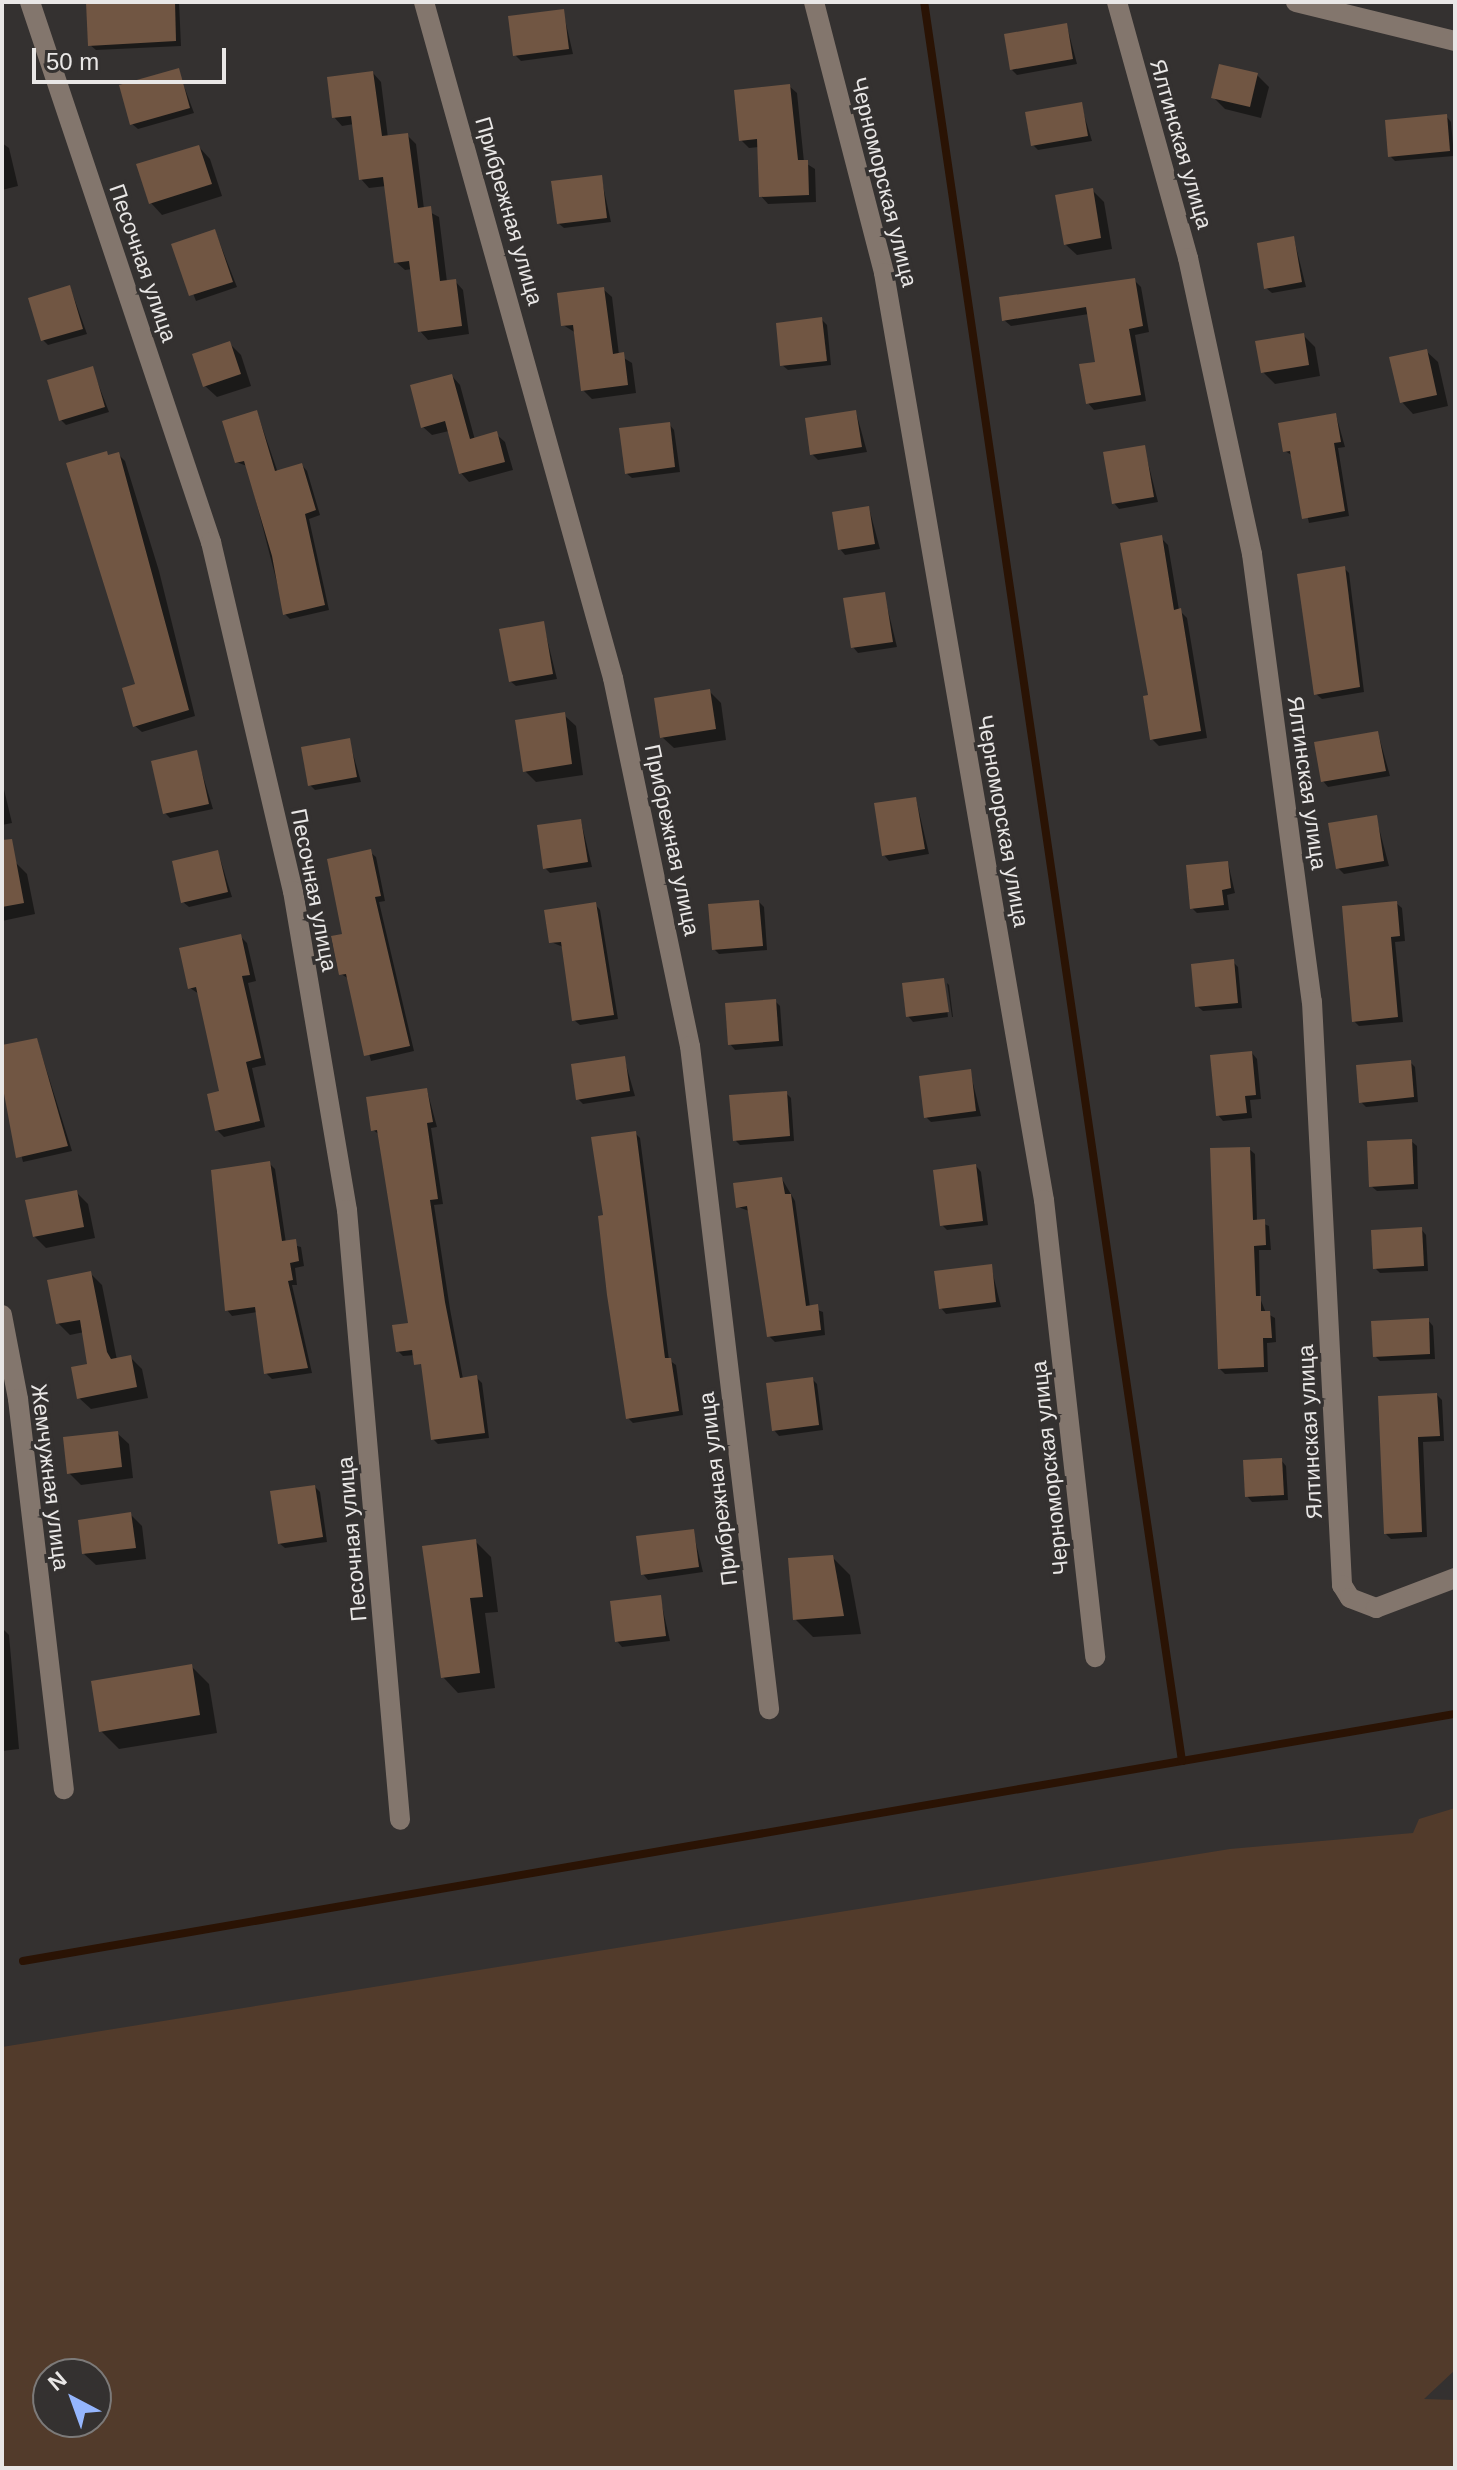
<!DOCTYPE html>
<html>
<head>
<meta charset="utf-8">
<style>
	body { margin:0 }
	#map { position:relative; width:1457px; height:2470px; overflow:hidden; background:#343130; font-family:Arial,sans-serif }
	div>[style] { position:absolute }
	.green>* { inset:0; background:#523b2b }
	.shadow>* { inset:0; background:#0007 }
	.stream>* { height:8px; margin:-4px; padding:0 4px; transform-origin:4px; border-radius:4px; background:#2a1304 }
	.building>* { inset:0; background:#715643 }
	.minor>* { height:20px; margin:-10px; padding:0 10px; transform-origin:10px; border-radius:10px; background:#83766d }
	span { translate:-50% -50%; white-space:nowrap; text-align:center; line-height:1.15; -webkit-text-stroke:7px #343130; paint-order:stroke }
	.street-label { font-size:22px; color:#e9e7e6 }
	.frame { position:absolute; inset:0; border:4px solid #e9e7e6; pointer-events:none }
	.north { position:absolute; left:32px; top:2358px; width:80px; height:80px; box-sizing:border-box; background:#343130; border:2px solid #7c7a79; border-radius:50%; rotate:319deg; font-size:22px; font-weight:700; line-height:32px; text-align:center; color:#e9e7e6 }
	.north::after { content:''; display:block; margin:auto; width:28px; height:36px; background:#95b6fd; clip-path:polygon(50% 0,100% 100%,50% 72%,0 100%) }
	.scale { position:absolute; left:32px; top:48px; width:194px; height:36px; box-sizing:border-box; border:4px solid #e9e7e6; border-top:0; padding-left:10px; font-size:24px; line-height:28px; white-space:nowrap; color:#e9e7e6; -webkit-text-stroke:6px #343130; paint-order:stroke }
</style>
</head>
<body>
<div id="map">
	<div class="green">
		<i style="clip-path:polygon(evenodd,1455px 1808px,1455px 2370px,1424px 2399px,1455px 2400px,1455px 2468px,2px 2468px,2px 2047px,1230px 1849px,1413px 1833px,1419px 1819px,1455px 1808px,96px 2374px,96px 2422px,48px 2422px,48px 2374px,96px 2374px)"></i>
	</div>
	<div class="shadow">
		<i style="clip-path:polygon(88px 2px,179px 2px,181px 46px,96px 50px,90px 45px)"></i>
		<i style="clip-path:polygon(563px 11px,573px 54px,521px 61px,515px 55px)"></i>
		<i style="clip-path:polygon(1067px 26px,1077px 64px,1017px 75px,1012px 70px)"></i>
		<i style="clip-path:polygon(178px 70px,194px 113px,138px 129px,132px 124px)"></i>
		<i style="clip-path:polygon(373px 73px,381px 82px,388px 138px,407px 135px,416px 144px,424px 209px,439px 217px,447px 282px,455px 281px,463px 290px,469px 334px,428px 340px,420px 331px,412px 269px,405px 270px,396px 262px,386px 186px,369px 188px,361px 179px,354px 124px,342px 126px,334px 117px)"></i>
		<i style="clip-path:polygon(1257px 75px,1269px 87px,1261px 118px,1225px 109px,1213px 97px)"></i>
		<i style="clip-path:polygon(789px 86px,797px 93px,804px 162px,815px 169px,816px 202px,768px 204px,761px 196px,759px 147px,749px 148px,741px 140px)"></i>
		<i style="clip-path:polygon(1081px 105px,1092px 141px,1038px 150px,1033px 145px)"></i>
		<i style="clip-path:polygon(1446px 116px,1451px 122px,1454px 156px,1395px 161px,1390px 156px)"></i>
		<i style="clip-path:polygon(2px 143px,9px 148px,18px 186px,2px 190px)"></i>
		<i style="clip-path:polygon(199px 147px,210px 159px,222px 196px,162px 215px,151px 203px)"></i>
		<i style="clip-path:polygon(601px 177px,611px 222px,564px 228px,558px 223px)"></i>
		<i style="clip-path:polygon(1092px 190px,1104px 202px,1112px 249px,1077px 255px,1065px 244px)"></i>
		<i style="clip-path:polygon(215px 231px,237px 287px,196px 301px,174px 245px)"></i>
		<i style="clip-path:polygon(1294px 239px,1306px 287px,1272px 293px,1266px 288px)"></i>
		<i style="clip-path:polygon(1134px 280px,1141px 287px,1149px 332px,1135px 335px,1146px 401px,1094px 410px,1088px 403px,1097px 363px,1089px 314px,1011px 326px,1004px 320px)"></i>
		<i style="clip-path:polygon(70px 287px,87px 334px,48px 345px,43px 340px)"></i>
		<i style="clip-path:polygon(603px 289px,612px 297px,619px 355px,632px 363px,636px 393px,592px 399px,583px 390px,576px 333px,563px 325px)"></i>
		<i style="clip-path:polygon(822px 320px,827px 325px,831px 365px,788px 370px,782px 365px)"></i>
		<i style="clip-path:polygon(1303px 335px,1315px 347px,1320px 376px,1275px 384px,1263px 372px)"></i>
		<i style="clip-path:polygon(229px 343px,241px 355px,251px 386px,217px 397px,205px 386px)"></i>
		<i style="clip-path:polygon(1426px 351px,1438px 362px,1448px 406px,1413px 414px,1402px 402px)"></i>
		<i style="clip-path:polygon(92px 368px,109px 412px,66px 425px,61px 420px)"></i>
		<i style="clip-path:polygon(452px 376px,460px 385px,475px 440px,496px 434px,505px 442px,513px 470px,469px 482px,461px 473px,449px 431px,432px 435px,423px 427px)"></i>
		<i style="clip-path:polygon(257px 412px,278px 473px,302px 465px,307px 471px,320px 515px,309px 519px,329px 610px,290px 619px,285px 614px,247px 466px,236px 462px)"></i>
		<i style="clip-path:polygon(856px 412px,867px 452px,818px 460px,812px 454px)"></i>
		<i style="clip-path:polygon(1336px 415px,1345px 447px,1338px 448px,1349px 516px,1309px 523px,1293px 456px,1285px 451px)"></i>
		<i style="clip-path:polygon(669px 424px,674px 430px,680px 472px,632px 478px,626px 473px)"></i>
		<i style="clip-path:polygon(1144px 447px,1158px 502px,1119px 509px,1114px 503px)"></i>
		<i style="clip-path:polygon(118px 454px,125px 461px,159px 571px,195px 716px,142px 732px,135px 726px,138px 685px)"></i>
		<i style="clip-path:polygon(869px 508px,880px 549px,845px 555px,840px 549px)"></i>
		<i style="clip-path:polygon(1161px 538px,1168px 545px,1179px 610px,1187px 618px,1207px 738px,1159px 746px,1152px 739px,1150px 697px)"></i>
		<i style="clip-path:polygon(1344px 568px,1349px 573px,1364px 692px,1322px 699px,1316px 694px)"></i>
		<i style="clip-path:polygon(884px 594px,897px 647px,858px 653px,853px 647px)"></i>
		<i style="clip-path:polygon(543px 623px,557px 679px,516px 686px,510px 681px)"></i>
		<i style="clip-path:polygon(709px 691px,721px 703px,726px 740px,674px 748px,662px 737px)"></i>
		<i style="clip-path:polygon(564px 715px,576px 726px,583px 775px,536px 782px,525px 771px)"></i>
		<i style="clip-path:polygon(1378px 733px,1390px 776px,1328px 787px,1323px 781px)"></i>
		<i style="clip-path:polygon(349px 740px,361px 782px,315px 790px,310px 785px)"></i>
		<i style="clip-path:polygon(196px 753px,213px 809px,170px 818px,165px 813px)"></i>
		<i style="clip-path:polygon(2px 781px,12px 823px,2px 825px)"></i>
		<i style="clip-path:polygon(916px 799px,929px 854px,889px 861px,884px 855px)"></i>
		<i style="clip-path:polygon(1376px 817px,1389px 866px,1344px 874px,1338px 868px)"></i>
		<i style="clip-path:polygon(581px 821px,592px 867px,550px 873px,545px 868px)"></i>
		<i style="clip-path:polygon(218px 852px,232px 897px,189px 907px,183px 902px)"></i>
		<i style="clip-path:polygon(370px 852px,376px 857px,385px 901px,379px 902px,414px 1051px,371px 1061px,349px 979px,341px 974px,344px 935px)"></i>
		<i style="clip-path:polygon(15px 862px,27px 874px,35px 914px,2px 921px,2px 865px)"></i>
		<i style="clip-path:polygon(1228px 863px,1235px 893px,1227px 895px,1229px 910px,1197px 913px,1192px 908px)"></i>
		<i style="clip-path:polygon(759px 902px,764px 907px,767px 950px,719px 954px,714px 949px)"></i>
		<i style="clip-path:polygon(1396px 903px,1402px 908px,1405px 941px,1395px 942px,1403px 1022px,1359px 1026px,1354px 1021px)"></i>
		<i style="clip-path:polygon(595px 904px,600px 910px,618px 1019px,580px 1025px,574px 1020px,563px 947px,551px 942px)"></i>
		<i style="clip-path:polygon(240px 936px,247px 943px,256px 981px,248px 983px,266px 1065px,252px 1068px,265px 1127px,224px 1137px,217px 1130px,221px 1092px,199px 994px,190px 988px)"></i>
		<i style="clip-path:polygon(1233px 962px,1238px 967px,1242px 1008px,1203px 1011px,1197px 1006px)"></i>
		<i style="clip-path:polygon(944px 980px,948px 1017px,913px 1022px,908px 1016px)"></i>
		<i style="clip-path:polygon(947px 983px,949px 985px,953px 1017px,952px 1017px)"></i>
		<i style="clip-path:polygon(775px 1001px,780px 1006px,783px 1046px,735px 1050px,730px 1044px)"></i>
		<i style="clip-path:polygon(37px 1040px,72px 1151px,23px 1162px,2px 1078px,2px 1047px)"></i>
		<i style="clip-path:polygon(1252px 1053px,1257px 1059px,1261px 1099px,1250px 1100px,1252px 1118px,1223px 1121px,1218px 1115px)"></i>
		<i style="clip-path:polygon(624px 1058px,635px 1096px,583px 1104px,578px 1099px)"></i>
		<i style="clip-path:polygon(1410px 1062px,1415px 1067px,1418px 1102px,1366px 1107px,1361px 1102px)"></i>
		<i style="clip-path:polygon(970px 1071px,981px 1116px,931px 1122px,926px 1117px)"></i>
		<i style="clip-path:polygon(427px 1090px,437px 1127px,431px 1128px,443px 1204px,434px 1205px,450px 1309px,463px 1379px,477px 1378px,482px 1383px,489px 1438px,438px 1444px,433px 1439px,424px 1369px,415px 1355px,403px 1356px,398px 1351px,410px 1325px,380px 1135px,373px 1130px)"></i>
		<i style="clip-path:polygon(786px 1093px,791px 1098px,794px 1141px,740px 1145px,735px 1140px)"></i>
		<i style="clip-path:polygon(635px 1133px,640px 1138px,669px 1360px,676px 1365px,683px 1415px,633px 1423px,628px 1418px,605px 1217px)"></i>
		<i style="clip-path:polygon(1411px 1141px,1417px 1146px,1418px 1189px,1377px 1191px,1371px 1186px)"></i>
		<i style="clip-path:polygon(1249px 1149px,1255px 1154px,1257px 1221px,1269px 1226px,1271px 1250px,1259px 1250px,1260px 1298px,1266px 1313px,1275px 1318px,1276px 1342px,1267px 1343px,1268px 1372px,1225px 1374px,1220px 1369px)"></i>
		<i style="clip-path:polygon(270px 1164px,275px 1169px,286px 1243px,301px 1247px,304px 1266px,295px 1268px,297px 1285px,292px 1285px,312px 1373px,272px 1379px,266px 1373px,257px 1312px,232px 1316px,227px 1310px)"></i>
		<i style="clip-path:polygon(976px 1166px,981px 1172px,988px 1225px,947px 1230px,942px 1225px)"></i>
		<i style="clip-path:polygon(782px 1179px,795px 1201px,810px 1307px,823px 1312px,825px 1335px,775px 1342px,769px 1336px,749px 1211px,738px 1207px)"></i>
		<i style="clip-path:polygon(76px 1192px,88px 1204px,95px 1238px,46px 1248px,34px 1236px)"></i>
		<i style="clip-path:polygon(1421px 1229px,1426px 1235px,1428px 1271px,1380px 1273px,1375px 1268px)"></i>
		<i style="clip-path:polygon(991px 1266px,1001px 1307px,946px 1314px,941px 1308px)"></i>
		<i style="clip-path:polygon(90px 1273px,102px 1285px,117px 1360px,130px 1357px,142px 1369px,148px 1398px,91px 1409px,79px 1398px,89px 1365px,84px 1332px,70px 1335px,58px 1323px)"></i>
		<i style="clip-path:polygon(1428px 1320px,1433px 1326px,1435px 1359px,1380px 1361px,1375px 1356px)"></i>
		<i style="clip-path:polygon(812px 1379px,817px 1384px,823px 1430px,779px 1436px,774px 1430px)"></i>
		<i style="clip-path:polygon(1437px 1395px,1442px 1400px,1444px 1441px,1423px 1442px,1427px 1537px,1391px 1539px,1386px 1534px,1381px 1397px)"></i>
		<i style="clip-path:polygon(117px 1433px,129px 1444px,133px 1478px,81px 1485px,69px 1473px)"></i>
		<i style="clip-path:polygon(1281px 1460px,1286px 1466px,1288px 1500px,1252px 1502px,1247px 1496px)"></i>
		<i style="clip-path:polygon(315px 1487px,320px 1492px,327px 1542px,285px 1548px,279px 1543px)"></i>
		<i style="clip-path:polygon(130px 1514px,142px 1526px,146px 1559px,96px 1565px,84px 1554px)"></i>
		<i style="clip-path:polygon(693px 1531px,703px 1572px,648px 1580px,643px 1574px)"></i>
		<i style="clip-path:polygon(475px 1541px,491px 1557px,498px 1612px,485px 1613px,495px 1688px,458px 1693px,443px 1677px)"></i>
		<i style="clip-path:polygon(832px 1557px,850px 1575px,861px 1634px,813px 1637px,795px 1619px)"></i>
		<i style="clip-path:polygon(660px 1597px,670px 1641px,622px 1647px,617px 1641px)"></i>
		<i style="clip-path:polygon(2px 1628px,9px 1635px,19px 1749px,2px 1751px)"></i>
		<i style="clip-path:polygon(191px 1666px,209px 1684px,217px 1733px,119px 1749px,101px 1731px)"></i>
	</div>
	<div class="stream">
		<i style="left:1182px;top:1761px;width:277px;rotate:-9.8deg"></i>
		<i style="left:23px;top:1961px;width:1176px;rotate:-9.79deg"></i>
		<i style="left:1182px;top:1761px;width:1778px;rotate:-98.34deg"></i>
	</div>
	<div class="building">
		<i style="clip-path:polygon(86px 2px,175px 2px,176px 41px,88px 46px)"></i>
		<i style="clip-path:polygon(564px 9px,569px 49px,513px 56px,508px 16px)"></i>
		<i style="clip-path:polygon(1067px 23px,1073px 59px,1010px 70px,1004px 34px)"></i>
		<i style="clip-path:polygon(1219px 64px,1258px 73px,1250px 107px,1211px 98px)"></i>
		<i style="clip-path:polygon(179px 68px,190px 108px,130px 125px,119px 85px)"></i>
		<i style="clip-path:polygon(373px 71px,382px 136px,408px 133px,418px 208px,431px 206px,440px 281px,456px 279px,462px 326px,418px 332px,409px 261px,394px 263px,383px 177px,359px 180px,351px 116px,332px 118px,327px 77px)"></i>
		<i style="clip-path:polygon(790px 84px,798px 160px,808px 160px,809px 195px,759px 197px,757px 139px,739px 141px,734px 90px)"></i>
		<i style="clip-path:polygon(1082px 102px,1088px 136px,1031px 146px,1025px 112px)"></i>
		<i style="clip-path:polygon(1447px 114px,1450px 151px,1388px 157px,1385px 120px)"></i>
		<i style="clip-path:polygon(199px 145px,212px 184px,149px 204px,136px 164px)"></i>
		<i style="clip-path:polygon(602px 175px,607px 218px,557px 224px,551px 181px)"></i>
		<i style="clip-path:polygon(1093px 188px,1101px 238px,1064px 245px,1055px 195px)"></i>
		<i style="clip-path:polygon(215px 229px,233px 282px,189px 296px,171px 244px)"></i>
		<i style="clip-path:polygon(1294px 236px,1302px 282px,1264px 289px,1257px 243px)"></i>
		<i style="clip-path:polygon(1135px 278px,1143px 326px,1129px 329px,1141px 395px,1086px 404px,1079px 364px,1095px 362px,1086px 307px,1002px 321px,999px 297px)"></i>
		<i style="clip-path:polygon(70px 285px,83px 329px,41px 341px,28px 298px)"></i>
		<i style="clip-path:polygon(604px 287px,613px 354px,624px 352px,628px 385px,581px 391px,573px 325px,561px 326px,557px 293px)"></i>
		<i style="clip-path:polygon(822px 317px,827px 361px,780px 366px,776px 323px)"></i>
		<i style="clip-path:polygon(1304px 333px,1309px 365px,1261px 373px,1255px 341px)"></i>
		<i style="clip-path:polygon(230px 341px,241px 374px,203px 387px,192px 354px)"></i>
		<i style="clip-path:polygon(1427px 349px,1437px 395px,1400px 403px,1389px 357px)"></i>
		<i style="clip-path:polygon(93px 366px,105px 407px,59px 421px,47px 380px)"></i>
		<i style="clip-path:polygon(452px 374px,470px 439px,497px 431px,505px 462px,459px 474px,445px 421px,421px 428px,410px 385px)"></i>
		<i style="clip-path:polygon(257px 410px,275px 471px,302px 463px,316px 510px,305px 514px,325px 605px,283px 615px,272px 556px,244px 461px,235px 463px,222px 421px)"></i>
		<i style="clip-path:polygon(856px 410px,862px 447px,810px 455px,805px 418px)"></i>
		<i style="clip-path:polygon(1336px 413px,1341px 442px,1334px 443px,1345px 511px,1302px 519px,1290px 451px,1283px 452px,1278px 423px)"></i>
		<i style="clip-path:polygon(670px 422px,675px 467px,625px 474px,619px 428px)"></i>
		<i style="clip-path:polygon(1145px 445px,1154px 497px,1112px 504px,1103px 452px)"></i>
		<i style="clip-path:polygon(107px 451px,108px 455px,119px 452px,189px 710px,133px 727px,122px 688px,135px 684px,66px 463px)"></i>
		<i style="clip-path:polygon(869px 506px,875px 544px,838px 550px,832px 512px)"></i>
		<i style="clip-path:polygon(1162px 535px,1174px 610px,1181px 608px,1201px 731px,1150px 740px,1143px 696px,1148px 695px,1120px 543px)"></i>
		<i style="clip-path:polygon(1345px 566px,1360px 687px,1314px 695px,1297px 574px)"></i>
		<i style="clip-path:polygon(885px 592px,893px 642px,851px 648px,843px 598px)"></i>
		<i style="clip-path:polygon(544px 621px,553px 674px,509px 682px,499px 629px)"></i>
		<i style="clip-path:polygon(710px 689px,716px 729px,660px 738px,654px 698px)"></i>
		<i style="clip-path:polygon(565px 712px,572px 764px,523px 772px,515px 720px)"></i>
		<i style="clip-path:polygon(1378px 731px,1386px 771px,1321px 782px,1314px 742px)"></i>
		<i style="clip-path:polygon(350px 738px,357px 777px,308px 786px,301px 747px)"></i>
		<i style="clip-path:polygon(197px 750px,209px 804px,163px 814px,151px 761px)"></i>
		<i style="clip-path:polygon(916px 797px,925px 849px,882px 856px,874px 803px)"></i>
		<i style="clip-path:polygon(1377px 815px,1384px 861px,1336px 869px,1328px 823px)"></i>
		<i style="clip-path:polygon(581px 819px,588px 862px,543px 869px,537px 825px)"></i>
		<i style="clip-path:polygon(12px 839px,24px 903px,2px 907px,2px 840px)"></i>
		<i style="clip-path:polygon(371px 849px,381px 896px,375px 897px,410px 1046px,364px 1056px,346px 974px,339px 975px,331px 936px,342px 934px,327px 859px)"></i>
		<i style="clip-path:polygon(218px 850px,228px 892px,181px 903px,172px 861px)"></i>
		<i style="clip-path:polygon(1228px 861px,1231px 888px,1222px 890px,1224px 905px,1190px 909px,1186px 865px)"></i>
		<i style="clip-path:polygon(759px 900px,763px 946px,712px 950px,708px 904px)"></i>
		<i style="clip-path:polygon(1397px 901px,1400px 936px,1391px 937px,1398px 1017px,1352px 1022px,1342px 906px)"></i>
		<i style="clip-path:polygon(596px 902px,614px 1015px,572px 1021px,561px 942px,549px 943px,544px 910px)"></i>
		<i style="clip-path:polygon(241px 934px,250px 975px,242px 976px,261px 1058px,246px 1062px,260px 1121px,215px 1131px,207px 1094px,219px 1091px,196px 987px,188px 989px,179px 948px)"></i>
		<i style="clip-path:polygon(1234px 959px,1238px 1003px,1195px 1007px,1191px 964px)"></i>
		<i style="clip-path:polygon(944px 978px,949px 1012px,906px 1017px,902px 983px)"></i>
		<i style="clip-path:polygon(776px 999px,779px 1041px,728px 1045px,725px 1003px)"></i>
		<i style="clip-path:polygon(37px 1038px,68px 1146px,16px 1158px,2px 1083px,2px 1045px)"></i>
		<i style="clip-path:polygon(1252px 1051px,1256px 1095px,1245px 1096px,1247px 1113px,1216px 1116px,1210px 1055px)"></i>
		<i style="clip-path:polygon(625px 1056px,630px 1091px,576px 1100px,571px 1064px)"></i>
		<i style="clip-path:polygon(1411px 1060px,1414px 1097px,1359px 1103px,1356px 1065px)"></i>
		<i style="clip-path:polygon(971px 1069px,976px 1111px,924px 1118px,919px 1076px)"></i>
		<i style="clip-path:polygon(427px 1088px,433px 1122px,427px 1123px,438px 1199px,430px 1200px,445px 1302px,460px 1378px,477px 1375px,485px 1433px,431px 1440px,421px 1364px,414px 1365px,412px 1350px,396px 1352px,392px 1325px,408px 1323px,377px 1130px,371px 1131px,366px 1097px)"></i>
		<i style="clip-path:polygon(787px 1091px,790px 1136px,733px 1141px,729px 1095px)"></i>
		<i style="clip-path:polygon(636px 1131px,665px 1358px,671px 1358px,679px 1411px,626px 1419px,607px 1295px,598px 1216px,603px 1215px,591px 1137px)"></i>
		<i style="clip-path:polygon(1412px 1139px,1414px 1184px,1369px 1187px,1367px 1141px)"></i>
		<i style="clip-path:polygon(1250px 1147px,1253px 1220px,1265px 1219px,1266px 1245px,1254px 1246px,1256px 1296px,1261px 1296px,1261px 1311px,1270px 1311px,1272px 1338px,1263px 1338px,1264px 1367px,1218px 1369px,1210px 1148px)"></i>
		<i style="clip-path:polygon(270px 1161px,282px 1241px,296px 1239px,299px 1261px,290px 1263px,293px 1280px,288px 1281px,308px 1368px,264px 1374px,255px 1307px,225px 1311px,211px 1170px)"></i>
		<i style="clip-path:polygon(976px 1164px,983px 1221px,940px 1226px,933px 1170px)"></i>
		<i style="clip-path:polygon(782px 1177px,785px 1194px,791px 1194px,806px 1306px,818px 1304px,821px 1330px,767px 1337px,747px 1206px,736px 1208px,733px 1183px)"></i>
		<i style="clip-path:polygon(77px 1190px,84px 1227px,33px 1237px,25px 1200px)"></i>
		<i style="clip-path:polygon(1422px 1227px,1424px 1266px,1373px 1269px,1371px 1230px)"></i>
		<i style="clip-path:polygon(992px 1264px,996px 1302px,939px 1309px,934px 1271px)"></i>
		<i style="clip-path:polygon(91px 1271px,107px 1352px,111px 1359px,131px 1355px,137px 1387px,77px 1399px,71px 1367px,87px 1364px,80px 1320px,56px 1324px,47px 1280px)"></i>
		<i style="clip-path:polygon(1429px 1318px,1430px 1354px,1373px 1357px,1371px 1321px)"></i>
		<i style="clip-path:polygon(813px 1377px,819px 1425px,772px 1431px,766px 1383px)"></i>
		<i style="clip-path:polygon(1437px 1393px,1440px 1436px,1418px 1437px,1422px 1532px,1384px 1534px,1378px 1396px)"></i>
		<i style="clip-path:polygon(118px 1431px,122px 1467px,67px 1474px,63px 1437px)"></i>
		<i style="clip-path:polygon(1282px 1458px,1284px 1495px,1245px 1497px,1243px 1460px)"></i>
		<i style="clip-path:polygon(315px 1485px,323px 1537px,278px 1544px,270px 1491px)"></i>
		<i style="clip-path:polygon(131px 1512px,136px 1548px,82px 1554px,78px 1520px)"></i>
		<i style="clip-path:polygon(694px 1529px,699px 1567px,641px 1575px,636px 1536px)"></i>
		<i style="clip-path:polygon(476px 1539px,483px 1597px,470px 1598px,480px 1673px,441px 1678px,422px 1546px)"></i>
		<i style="clip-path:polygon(833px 1555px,844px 1616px,793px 1620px,788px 1558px)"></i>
		<i style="clip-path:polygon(661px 1595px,666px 1636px,615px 1642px,610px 1601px)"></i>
		<i style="clip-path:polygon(192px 1664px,200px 1715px,99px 1732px,91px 1681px)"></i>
	</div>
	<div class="minor">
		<i style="left:30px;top:2px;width:570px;rotate:71.47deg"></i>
		<i style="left:211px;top:542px;width:359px;rotate:76.8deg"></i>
		<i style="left:293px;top:891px;width:324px;rotate:80.4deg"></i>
		<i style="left:347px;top:1210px;width:612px;rotate:85.03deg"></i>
		<i style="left:424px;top:2px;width:702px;rotate:74.38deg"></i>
		<i style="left:613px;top:678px;width:376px;rotate:78.2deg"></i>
		<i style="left:690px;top:1046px;width:668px;rotate:83.2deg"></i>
		<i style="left:814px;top:2px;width:280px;rotate:75.5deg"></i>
		<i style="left:884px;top:273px;width:941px;rotate:80.21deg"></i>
		<i style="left:1044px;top:1200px;width:460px;rotate:83.6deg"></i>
		<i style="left:1117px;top:2px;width:266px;rotate:74.5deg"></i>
		<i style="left:1188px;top:258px;width:303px;rotate:77.8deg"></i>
		<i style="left:1252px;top:554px;width:452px;rotate:82.4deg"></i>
		<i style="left:1312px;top:1002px;width:584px;rotate:87.05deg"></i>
		<i style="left:1342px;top:1585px;width:15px;rotate:58deg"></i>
		<i style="left:1350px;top:1598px;width:28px;rotate:21deg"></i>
		<i style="left:1376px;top:1608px;width:85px;rotate:-20.8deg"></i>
		<i style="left:1296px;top:2px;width:164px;rotate:13.8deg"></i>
		<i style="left:2px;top:1315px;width:86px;rotate:79.2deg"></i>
		<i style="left:18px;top:1399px;width:393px;rotate:83.3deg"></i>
	</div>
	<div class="street-label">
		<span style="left:1181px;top:144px;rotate:74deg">Ялтинская улица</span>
		<span style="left:884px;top:182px;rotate:76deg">Черноморская улица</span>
		<span style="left:509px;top:211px;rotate:74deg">Прибрежная улица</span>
		<span style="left:143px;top:263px;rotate:71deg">Песочная улица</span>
		<span style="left:1307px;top:783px;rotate:82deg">Ялтинская улица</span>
		<span style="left:1003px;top:821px;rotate:80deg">Черноморская улица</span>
		<span style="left:672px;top:840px;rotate:78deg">Прибрежная улица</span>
		<span style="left:314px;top:890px;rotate:79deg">Песочная улица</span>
		<span style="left:1310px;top:1432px;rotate:-93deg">Ялтинская улица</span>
		<span style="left:1050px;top:1468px;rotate:-96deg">Черноморская улица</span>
		<span style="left:50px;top:1477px;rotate:83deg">Жемчужная улица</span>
		<span style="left:718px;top:1489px;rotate:-97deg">Прибрежная улица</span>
		<span style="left:352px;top:1539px;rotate:-95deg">Песочная улица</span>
	</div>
	<div class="frame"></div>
	<div class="north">N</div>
	<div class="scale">50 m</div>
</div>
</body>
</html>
